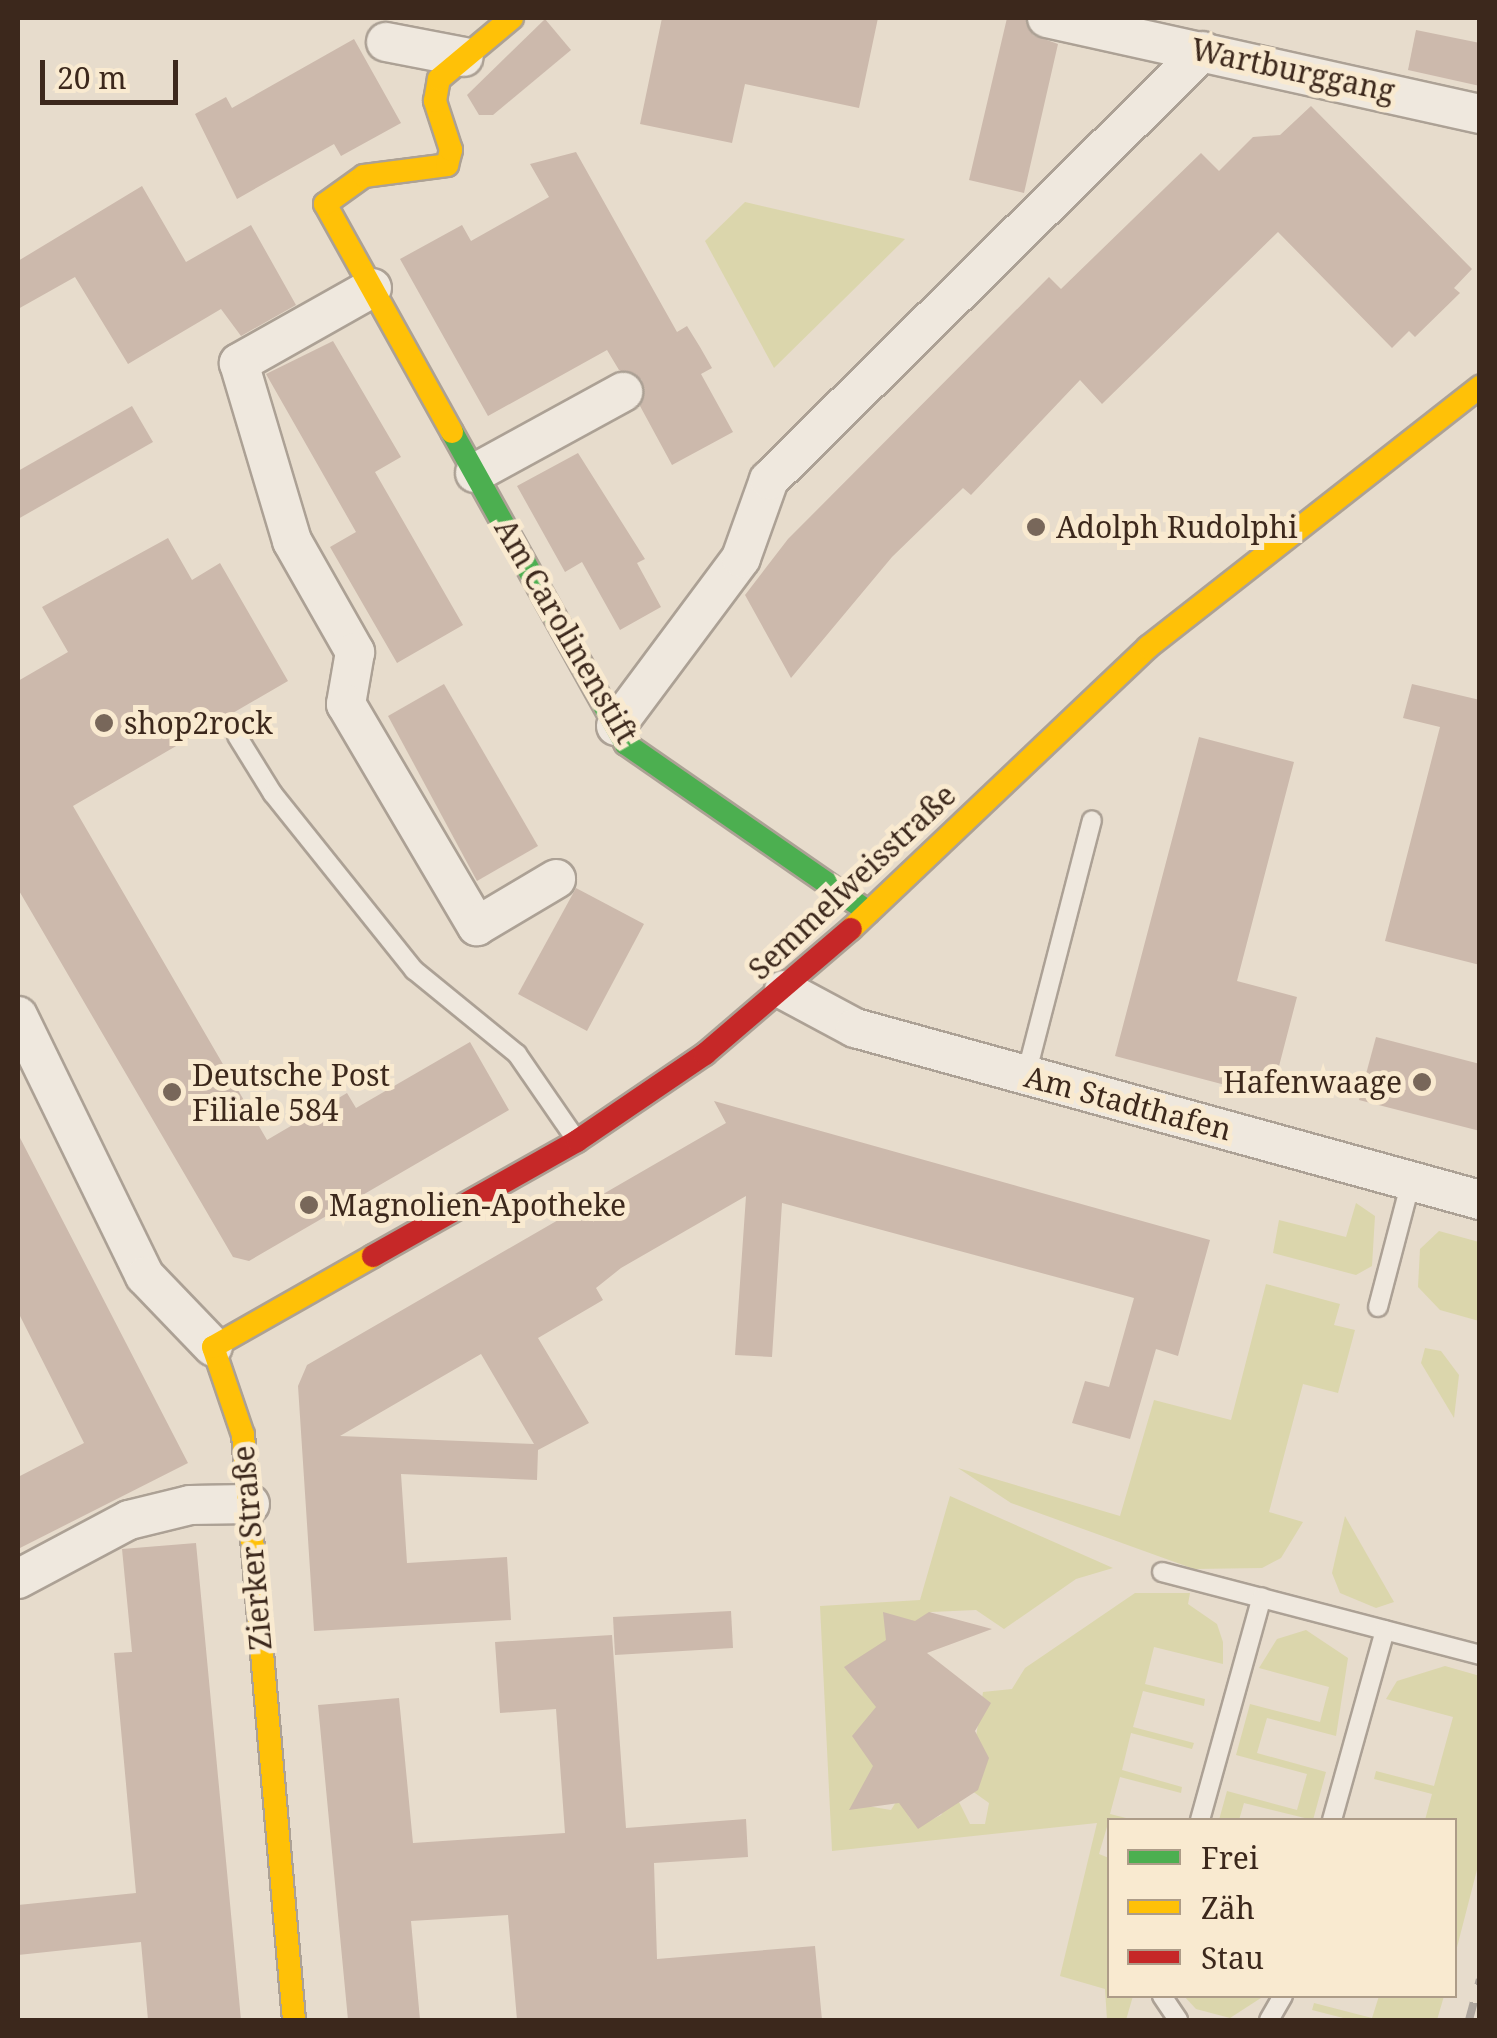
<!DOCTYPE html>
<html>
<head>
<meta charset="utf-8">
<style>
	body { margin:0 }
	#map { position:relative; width:1497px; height:2038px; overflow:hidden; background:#e7dccc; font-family:"Noto Serif",serif }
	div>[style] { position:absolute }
	.green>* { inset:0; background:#dbd6ac }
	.building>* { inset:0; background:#ccb9ac }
	.roads { filter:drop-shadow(2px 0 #aca195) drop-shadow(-2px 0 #aca195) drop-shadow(0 2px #aca195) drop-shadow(0 -2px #aca195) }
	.lane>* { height:18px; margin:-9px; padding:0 9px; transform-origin:9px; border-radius:9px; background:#efe8de }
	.street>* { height:38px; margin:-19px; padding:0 19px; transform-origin:19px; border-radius:19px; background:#efe8de }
	.fast>* { height:22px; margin:-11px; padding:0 11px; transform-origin:11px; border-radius:11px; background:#4caf50 }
	.slow>* { height:22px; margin:-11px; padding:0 11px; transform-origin:11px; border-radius:11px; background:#ffc107 }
	.jam>* { height:22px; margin:-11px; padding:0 11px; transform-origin:11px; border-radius:11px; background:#c62828 }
	.rail>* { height:8px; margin-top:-4px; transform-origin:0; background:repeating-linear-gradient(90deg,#aea69e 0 18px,transparent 0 36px) }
	.dots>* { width:28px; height:28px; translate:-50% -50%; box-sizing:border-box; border:5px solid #f9ead0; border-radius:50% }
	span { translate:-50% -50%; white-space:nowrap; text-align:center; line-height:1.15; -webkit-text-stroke:10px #f9ead0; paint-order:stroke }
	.street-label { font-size:30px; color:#3c281c }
	.poi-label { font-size:30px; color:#3c281c }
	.left { translate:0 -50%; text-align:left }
	.right { translate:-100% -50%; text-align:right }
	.frame { position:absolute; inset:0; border:20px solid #3c281c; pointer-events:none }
	.legend { position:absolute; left:1107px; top:1818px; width:350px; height:180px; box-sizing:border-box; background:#f9ead0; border:2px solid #ad9c88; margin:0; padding:12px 18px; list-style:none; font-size:30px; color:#3c281c }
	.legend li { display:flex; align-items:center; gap:20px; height:50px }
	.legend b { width:50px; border:2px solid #ad9c88 }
	.scale { position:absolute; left:40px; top:60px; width:138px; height:45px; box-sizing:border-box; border:5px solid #3c281c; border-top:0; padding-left:12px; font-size:30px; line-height:35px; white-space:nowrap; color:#3c281c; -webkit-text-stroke:8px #f9ead0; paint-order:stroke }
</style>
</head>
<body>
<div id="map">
	<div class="green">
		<i style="clip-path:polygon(745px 202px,905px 239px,774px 368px,705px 241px)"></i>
		<i style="clip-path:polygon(1356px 1203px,1375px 1216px,1372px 1266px,1356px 1275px,1273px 1253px,1279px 1220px,1346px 1237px)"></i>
		<i style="clip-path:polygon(1439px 1231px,1479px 1242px,1479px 1321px,1440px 1310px,1418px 1287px,1420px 1249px)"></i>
		<i style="clip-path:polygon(1266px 1284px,1340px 1304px,1334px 1325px,1355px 1330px,1338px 1393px,1303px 1384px,1269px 1512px,1303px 1522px,1281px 1558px,1262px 1568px,1194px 1569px,1011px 1503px,958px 1468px,1120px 1516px,1154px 1400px,1231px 1420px)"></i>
		<i style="clip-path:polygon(1425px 1348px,1441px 1351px,1459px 1375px,1454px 1418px,1421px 1363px)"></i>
		<i style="clip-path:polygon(950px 1496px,1113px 1568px,1076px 1579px,1004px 1629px,976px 1610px,931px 1612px,921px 1623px,887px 1621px,887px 1718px,855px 1735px,862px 1748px,879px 1751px,867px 1806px,891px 1810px,901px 1794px,909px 1817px,921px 1825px,941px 1815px,955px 1794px,970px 1824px,985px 1824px,989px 1803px,968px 1788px,983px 1692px,1012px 1689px,1025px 1668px,1135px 1593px,1190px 1593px,1188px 1604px,1217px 1624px,1223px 1642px,1223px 1664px,1154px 1647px,1145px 1684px,1205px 1699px,1204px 1706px,1143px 1691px,1133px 1727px,1194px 1743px,1192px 1749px,1131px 1733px,1122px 1770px,1182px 1787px,1181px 1793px,1120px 1777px,1110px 1814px,1134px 1820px,1109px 1820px,1099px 1854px,1109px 1858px,1110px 1996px,1133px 1996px,1126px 2020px,1107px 2020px,1105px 1989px,1060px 1976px,1097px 1823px,832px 1851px,820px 1606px,920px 1600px)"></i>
		<i style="clip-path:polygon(1345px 1516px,1394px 1602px,1376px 1608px,1340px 1593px,1332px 1573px)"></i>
		<i style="clip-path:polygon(1306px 1630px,1348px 1658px,1336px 1736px,1267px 1718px,1257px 1753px,1326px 1772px,1313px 1820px,1244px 1803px,1239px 1820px,1219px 1820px,1227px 1791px,1297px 1810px,1307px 1774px,1236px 1755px,1250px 1704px,1320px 1722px,1329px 1687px,1259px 1668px,1277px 1639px)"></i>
		<i style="clip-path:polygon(1445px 1666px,1480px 1676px,1479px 1862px,1455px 1955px,1454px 1820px,1425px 1820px,1432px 1794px,1374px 1779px,1376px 1771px,1434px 1786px,1453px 1717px,1386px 1699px,1397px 1681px)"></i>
		<i style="clip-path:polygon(1184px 1996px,1264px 1996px,1230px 2018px,1196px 2009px)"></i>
		<i style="clip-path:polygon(1379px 1996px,1444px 1996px,1437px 2020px,1351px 2020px,1312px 2010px,1314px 2003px,1372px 2018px)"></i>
	</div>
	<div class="building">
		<i style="clip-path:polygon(662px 18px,878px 18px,859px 108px,745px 84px,732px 143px,640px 124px)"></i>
		<i style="clip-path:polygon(1007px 18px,1025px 18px,1033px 35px,1058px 44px,1024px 193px,969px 180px)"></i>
		<i style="clip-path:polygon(545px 19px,571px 50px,493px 115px,479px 115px,467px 95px)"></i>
		<i style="clip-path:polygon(1416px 30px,1480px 43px,1480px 86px,1408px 70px)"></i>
		<i style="clip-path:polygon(354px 39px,401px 123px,341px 156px,334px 144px,237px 199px,195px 114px,226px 97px,232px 108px)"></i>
		<i style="clip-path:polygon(1311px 106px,1472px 269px,1454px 288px,1460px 293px,1415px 337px,1409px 331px,1392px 348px,1278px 232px,1102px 404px,1080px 380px,971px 495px,963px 488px,892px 557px,791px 678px,745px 595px,788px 539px,1049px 277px,1061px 289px,1201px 153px,1219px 171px,1253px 137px,1280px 135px)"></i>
		<i style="clip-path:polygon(576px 152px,677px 332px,687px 326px,700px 347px,712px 368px,701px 374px,733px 432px,672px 465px,640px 406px,642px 380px,619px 370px,607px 350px,488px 416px,400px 259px,462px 225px,471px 241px,549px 197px,530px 164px)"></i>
		<i style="clip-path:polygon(142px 186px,186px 262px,251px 225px,296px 305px,241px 336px,221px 309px,128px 364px,75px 277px,18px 309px,18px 261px)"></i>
		<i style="clip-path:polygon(333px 341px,401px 457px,375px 472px,463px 625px,397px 663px,330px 547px,356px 532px,266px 374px)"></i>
		<i style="clip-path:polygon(132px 406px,153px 442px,18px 519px,18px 471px)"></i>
		<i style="clip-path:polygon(578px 453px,645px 559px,637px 563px,661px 607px,620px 630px,582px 562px,565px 572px,517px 486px)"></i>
		<i style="clip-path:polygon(168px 538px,192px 580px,220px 563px,288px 681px,73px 806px,267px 1140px,347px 1093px,356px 1108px,470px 1042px,509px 1110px,249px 1261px,233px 1257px,18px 889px,18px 681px,68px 652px,42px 607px)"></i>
		<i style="clip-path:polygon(444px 684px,538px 846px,477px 881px,388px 716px)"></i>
		<i style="clip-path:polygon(1412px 684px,1480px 700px,1480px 965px,1385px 941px,1440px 727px,1403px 718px)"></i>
		<i style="clip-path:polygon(1199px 737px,1294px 762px,1237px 981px,1297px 997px,1271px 1097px,1115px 1056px)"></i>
		<i style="clip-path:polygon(576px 888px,644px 924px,587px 1031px,518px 994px)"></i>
		<i style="clip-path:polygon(1376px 1037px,1480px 1064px,1480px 1131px,1359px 1100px)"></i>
		<i style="clip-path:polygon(evenodd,714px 1101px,1210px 1240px,1178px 1356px,1156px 1349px,1130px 1439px,1072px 1423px,1085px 1381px,1109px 1387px,1134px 1298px,782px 1203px,772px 1357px,735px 1355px,746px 1196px,621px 1268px,596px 1288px,603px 1300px,538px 1338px,589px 1423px,538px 1450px,537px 1480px,401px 1474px,407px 1563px,507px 1557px,511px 1620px,314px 1631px,298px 1386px,307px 1365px,726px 1123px,714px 1101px,481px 1354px,534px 1444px,340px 1436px,481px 1354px)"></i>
		<i style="clip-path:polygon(18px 1134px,188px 1463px,18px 1549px,18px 1477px,84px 1443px,18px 1312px)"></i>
		<i style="clip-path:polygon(196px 1543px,241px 2020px,148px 2020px,141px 1942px,18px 1955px,18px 1905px,136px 1893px,114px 1653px,132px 1652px,122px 1549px)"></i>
		<i style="clip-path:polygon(731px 1611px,733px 1648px,615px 1655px,613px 1617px)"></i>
		<i style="clip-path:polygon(883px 1612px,915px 1621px,929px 1612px,992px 1629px,927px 1653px,991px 1703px,975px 1731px,989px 1758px,978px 1790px,918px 1829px,899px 1803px,849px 1810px,873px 1766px,852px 1736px,876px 1707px,844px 1667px,886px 1640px)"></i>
		<i style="clip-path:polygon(612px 1635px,626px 1828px,746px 1819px,748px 1857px,654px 1863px,657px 1959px,815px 1946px,822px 2020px,517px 2020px,508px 1915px,411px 1921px,420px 2020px,348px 2020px,318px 1705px,399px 1698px,413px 1843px,565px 1833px,556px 1709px,500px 1713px,495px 1642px)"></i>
	</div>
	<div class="roads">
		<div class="lane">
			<i style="left:237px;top:736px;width:68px;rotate:58.2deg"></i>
			<i style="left:273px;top:794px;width:226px;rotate:51.3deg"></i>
			<i style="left:414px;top:970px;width:133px;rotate:39.2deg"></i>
			<i style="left:517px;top:1054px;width:102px;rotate:55.4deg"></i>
			<i style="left:1026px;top:1075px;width:263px;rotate:-75.5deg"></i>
			<i style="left:1378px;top:1307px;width:130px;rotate:-75.3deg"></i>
			<i style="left:1162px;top:1572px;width:329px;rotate:14.6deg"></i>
			<i style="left:1200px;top:1820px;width:231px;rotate:-74.5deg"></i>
			<i style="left:1332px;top:1820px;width:197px;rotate:-74.4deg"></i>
			<i style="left:1162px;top:1996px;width:29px;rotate:56deg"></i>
			<i style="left:1269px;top:2020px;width:28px;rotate:-60deg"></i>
		</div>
		<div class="street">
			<i style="left:1047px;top:18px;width:444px;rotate:12.5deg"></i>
			<i style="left:386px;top:42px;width:79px;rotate:10.9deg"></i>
			<i style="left:372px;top:288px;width:153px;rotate:150.6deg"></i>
			<i style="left:239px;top:363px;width:186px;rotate:73.4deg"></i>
			<i style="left:292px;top:541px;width:128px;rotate:60.4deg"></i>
			<i style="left:355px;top:652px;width:53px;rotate:99.8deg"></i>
			<i style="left:346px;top:704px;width:258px;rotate:59.5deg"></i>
			<i style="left:477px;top:926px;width:92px;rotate:-30.7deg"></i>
			<i style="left:475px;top:473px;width:169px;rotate:-28.7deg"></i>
			<i style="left:616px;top:726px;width:209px;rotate:-53.3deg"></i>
			<i style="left:741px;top:558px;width:83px;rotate:-70.3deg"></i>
			<i style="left:769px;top:480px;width:610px;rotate:-44.67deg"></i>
			<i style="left:784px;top:990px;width:81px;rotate:28.2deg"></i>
			<i style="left:855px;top:1028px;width:648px;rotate:15.39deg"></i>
			<i style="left:18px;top:1016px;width:289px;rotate:64deg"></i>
			<i style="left:145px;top:1276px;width:98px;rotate:46.2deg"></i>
			<i style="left:18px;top:1579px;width:126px;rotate:-28deg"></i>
			<i style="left:129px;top:1520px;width:63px;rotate:-13.8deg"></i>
			<i style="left:190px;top:1505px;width:60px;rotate:-1deg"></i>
		</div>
		<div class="fast">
			<i style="left:452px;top:432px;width:357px;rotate:60.9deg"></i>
			<i style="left:626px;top:744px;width:295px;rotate:34.7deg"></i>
		</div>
		<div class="slow">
			<i style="left:452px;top:432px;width:261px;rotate:-119.1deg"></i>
			<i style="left:325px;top:204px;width:48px;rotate:-35.7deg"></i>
			<i style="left:364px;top:176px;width:84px;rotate:-7.5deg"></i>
			<i style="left:447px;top:165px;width:16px;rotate:-75deg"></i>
			<i style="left:451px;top:150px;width:52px;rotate:-108.1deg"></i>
			<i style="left:435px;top:101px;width:22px;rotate:-80deg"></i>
			<i style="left:439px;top:79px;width:95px;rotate:-39.9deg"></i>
			<i style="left:851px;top:929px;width:410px;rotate:-43.5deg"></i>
			<i style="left:1148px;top:647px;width:422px;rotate:-38.1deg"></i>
			<i style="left:294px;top:2020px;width:587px;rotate:-94.98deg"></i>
			<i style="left:243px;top:1435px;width:93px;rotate:-108.8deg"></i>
			<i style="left:213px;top:1347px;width:184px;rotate:-29.6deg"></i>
		</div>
		<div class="jam">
			<i style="left:373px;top:1256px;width:234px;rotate:-29.4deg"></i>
			<i style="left:577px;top:1141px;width:155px;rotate:-34.2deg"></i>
			<i style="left:705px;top:1054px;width:192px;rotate:-40.6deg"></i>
		</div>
	</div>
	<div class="rail">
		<i style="left:1469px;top:2020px;width:42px;rotate:-75deg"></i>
	</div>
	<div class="dots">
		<i style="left:1036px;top:527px;background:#78675a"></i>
		<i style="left:104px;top:723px;background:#78675a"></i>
		<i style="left:1422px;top:1082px;background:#78675a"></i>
		<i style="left:172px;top:1092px;background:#78675a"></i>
		<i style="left:309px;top:1205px;background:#78675a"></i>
	</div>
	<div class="street-label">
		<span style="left:1293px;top:70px;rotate:12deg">Wartburggang</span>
		<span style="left:566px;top:631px;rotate:60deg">Am Carolinenstift</span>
		<span style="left:852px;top:882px;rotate:-43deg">Semmelweisstraße</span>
		<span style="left:1128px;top:1103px;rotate:15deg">Am Stadthafen</span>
		<span style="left:252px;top:1548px;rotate:-95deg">Zierker Straße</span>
	</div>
	<div class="poi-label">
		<span class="left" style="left:1056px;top:527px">Adolph Rudolphi</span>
		<span class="left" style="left:124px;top:723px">shop2rock</span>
		<span class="left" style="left:192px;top:1092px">Deutsche Post<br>Filiale 584</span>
		<span class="right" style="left:1402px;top:1082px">Hafenwaage</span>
		<span class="left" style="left:329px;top:1205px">Magnolien-Apotheke</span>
	</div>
	<div class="frame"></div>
	<ul class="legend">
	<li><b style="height:12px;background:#4caf50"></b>Frei</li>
	<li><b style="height:12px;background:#ffc107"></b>Zäh</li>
	<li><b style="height:12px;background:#c62828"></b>Stau</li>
	</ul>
	<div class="scale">20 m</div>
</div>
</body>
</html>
